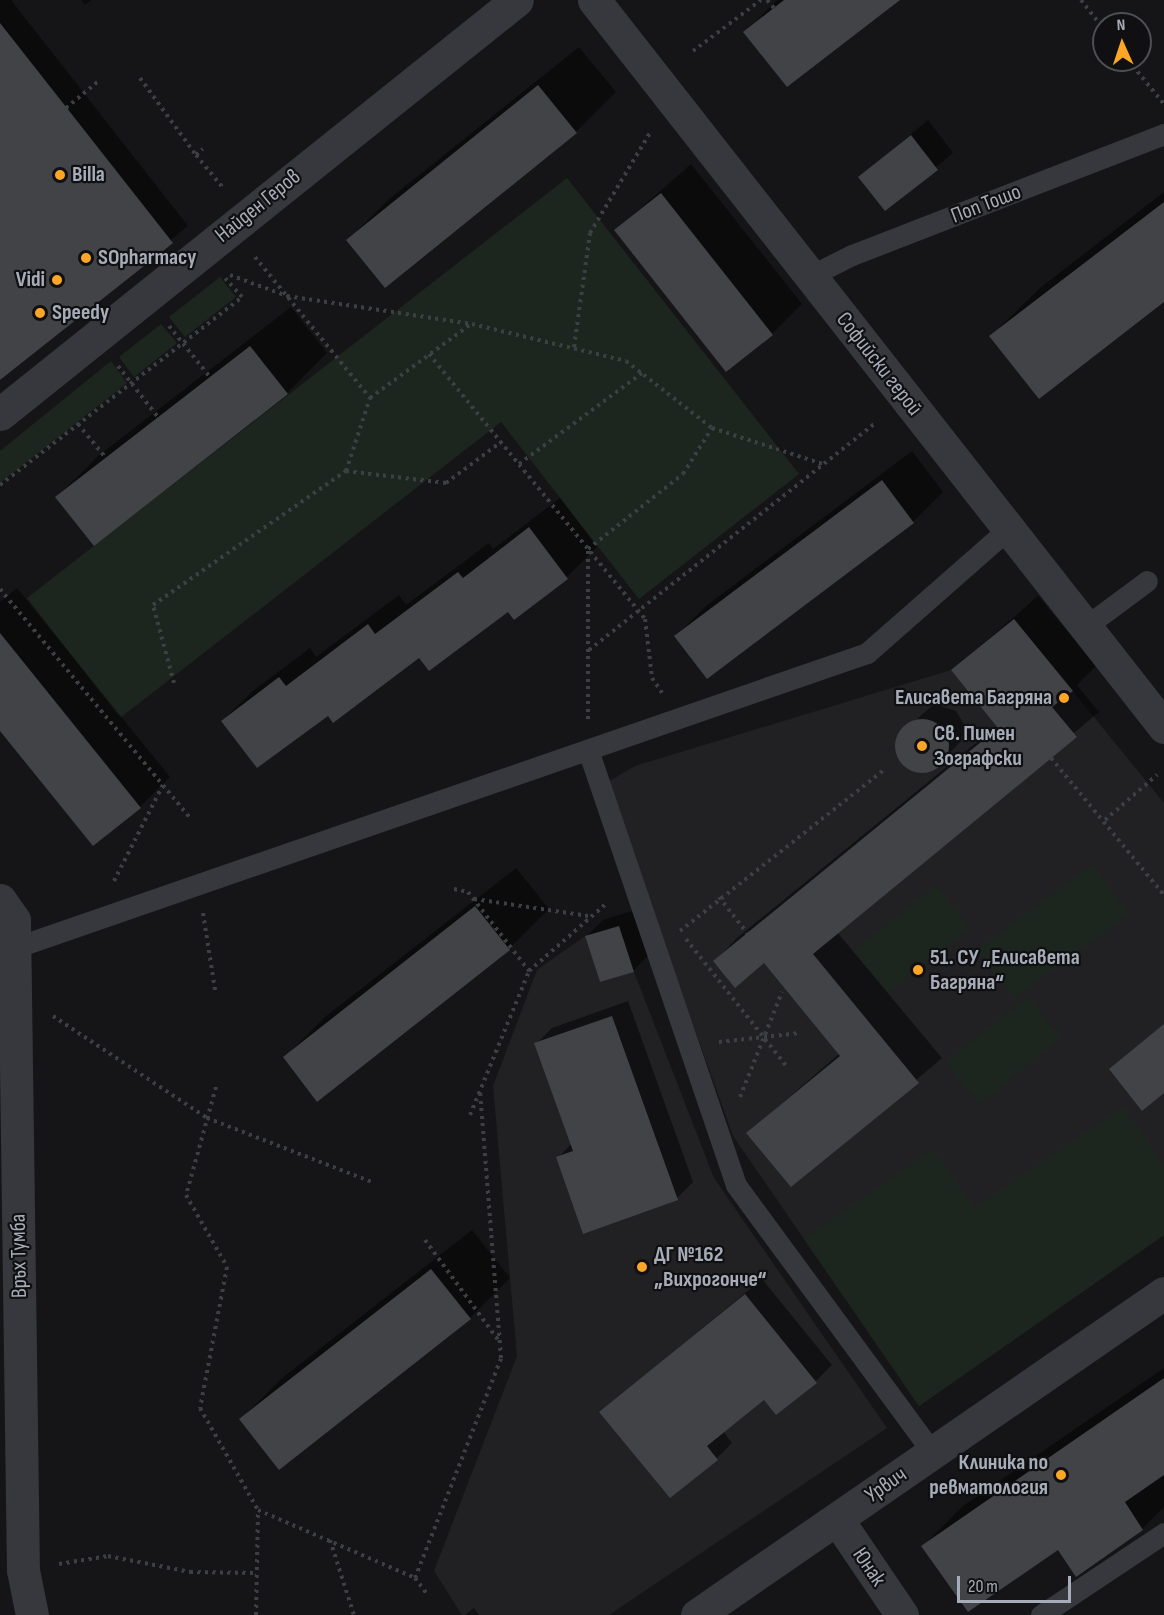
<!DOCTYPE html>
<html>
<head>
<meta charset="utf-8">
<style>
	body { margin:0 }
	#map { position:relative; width:1164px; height:1615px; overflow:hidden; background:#151517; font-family:"Sofia Sans Condensed",sans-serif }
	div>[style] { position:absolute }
	.built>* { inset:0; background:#212124 }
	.green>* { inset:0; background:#1d261e }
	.shadow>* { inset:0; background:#0007 }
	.building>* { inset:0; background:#414347 }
	.round { border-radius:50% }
	.path>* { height:4px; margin-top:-2px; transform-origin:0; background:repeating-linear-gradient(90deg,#3c3f44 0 3px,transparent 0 7.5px) }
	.service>* { height:21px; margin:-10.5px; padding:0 10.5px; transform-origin:10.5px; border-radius:10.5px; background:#36383d }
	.minor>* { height:33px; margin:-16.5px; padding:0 16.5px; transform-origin:16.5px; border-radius:16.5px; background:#36383d }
	.dots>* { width:16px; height:16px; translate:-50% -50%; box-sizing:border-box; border:3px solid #101012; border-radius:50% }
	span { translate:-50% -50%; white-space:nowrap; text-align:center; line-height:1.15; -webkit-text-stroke:4.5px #101012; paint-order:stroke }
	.poi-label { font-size:22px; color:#a6adb8; font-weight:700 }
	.left { translate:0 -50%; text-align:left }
	.right { translate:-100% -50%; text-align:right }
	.street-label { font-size:22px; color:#a6adb8 }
	.north { position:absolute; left:1092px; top:12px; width:60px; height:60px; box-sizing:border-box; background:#101012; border:2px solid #4c4f54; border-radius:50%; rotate:357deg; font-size:16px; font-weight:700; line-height:24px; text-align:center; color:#a6adb8 }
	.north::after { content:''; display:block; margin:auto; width:21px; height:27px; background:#fca628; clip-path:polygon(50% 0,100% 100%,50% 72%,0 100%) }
	.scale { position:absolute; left:957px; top:1576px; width:114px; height:27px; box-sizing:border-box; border:3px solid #a6adb8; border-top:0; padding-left:8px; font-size:18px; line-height:21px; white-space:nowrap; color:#a6adb8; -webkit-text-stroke:4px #101012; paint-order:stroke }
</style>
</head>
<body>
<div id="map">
	<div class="built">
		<i style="clip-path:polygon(1014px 619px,1164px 803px,1164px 1235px,919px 1406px,733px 1136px,606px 783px,635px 766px,951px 670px)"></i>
		<i style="clip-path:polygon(585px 936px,600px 982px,634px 972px,714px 1178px,887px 1428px,609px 1615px,462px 1615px,434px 1571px,517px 1356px,493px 1086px,537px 970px)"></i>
	</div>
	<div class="green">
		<i style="clip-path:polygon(567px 178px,799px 474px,639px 599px,501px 422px,120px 718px,27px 598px)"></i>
		<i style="clip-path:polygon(220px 277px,236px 297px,185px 337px,169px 317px)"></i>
		<i style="clip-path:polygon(161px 324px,177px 343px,134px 377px,119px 357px)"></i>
		<i style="clip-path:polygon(111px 361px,127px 383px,0 483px,0 451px)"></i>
		<i style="clip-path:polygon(1092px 865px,1129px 914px,1015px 998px,978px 949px)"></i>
		<i style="clip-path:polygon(936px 885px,970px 928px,888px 993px,854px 951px)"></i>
		<i style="clip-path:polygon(1028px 996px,1061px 1038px,980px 1104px,946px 1062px)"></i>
		<i style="clip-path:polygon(1123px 1107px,1164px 1165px,1164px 1235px,919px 1406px,804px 1239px,933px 1149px,974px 1208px)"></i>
	</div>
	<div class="shadow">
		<i style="clip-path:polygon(0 0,11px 0,188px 226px,0 378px)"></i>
		<i style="clip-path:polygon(81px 0,91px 0,85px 5px)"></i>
		<i style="clip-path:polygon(777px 0,897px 0,745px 32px)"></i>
		<i style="clip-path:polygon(579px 47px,616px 92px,576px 132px,348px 240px,388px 200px)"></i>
		<i style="clip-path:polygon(928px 120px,953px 153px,885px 209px,860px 177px)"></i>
		<i style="clip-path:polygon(691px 164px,802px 304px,772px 334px,616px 230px)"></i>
		<i style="clip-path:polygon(1164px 192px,1164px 300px,991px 336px,1040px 288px)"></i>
		<i style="clip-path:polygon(291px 307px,327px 353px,287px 393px,57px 497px,97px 457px)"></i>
		<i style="clip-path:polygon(912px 451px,943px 492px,913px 522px,676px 636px,706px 606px)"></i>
		<i style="clip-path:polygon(560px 498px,597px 547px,567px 577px,514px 617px,508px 609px,420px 656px,328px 714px,222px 721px,253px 691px,310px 648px,316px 657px,399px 595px,406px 605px,489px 543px,493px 549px)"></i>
		<i style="clip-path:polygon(17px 588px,170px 777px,140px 807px,0 728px,0 602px)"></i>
		<i style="clip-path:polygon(1038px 596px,1096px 666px,1077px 685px,1099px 712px,837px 932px,942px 1058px,792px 1185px,748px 1133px,840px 1053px,764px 961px,715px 961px,738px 937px,998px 725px,953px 670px)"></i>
		<i style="clip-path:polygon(934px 704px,956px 711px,964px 724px,961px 741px,939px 764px,923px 771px,906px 766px,897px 751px,899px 735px)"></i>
		<i style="clip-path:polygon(516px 868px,549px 909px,509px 949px,285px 1057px,325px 1017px)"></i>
		<i style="clip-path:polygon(635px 910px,649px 954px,633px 971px,587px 936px,603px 920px)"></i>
		<i style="clip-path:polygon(628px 1001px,693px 1182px,677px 1198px,558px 1158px,572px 1143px,536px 1044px,552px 1028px)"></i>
		<i style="clip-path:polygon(472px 1230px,510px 1278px,470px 1318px,279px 1468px,241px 1419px,281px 1379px)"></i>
		<i style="clip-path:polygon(762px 1279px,832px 1365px,816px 1381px,764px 1398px,723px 1431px,732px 1443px,717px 1458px,601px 1412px)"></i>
		<i style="clip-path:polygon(1164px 1368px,1164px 1507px,1142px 1529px,1077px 1575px,1059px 1548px,923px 1546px,963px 1506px)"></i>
		<i style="clip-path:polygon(474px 1608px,479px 1615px,465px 1615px)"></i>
	</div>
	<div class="building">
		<i style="clip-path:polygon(784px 0,900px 0,787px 87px,743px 32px)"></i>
		<i style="clip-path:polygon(0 23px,173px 243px,0 380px)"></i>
		<i style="clip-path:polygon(538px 85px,577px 133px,385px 288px,346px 240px)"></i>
		<i style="clip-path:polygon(911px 135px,938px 170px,885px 211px,858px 177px)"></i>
		<i style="clip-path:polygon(661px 193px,773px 335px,726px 372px,614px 230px)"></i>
		<i style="clip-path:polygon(1164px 202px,1164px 302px,1039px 399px,989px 336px)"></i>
		<i style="clip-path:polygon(250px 346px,288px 394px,94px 546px,55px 497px)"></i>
		<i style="clip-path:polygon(882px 480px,914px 523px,707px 679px,674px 636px)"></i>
		<i style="clip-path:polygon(529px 527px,568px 579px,514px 620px,508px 612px,429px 671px,419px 658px,333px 723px,328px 716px,257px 768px,221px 721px,279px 677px,286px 686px,368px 624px,375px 634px,458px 572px,463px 578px)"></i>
		<i style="clip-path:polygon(1014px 619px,1073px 691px,1052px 707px,1077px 737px,813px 954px,919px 1083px,791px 1187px,746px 1133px,840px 1056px,764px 963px,735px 988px,713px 961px,998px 728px,951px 670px)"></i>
		<i style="clip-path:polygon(0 633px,141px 808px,93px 846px,0 731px)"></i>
		<i class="round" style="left:895px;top:719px;width:54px;height:54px"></i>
		<i style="clip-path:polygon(475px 906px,510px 950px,317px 1102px,283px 1057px)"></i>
		<i style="clip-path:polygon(619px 926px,634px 972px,600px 982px,585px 936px)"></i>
		<i style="clip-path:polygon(612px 1016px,678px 1200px,583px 1234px,556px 1157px,573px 1151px,534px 1043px)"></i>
		<i style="clip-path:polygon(1164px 1024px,1164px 1093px,1142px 1111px,1109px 1069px)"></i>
		<i style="clip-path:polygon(431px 1269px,471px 1319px,279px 1470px,239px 1419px)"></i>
		<i style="clip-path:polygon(745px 1294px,817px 1383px,776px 1415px,764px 1400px,707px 1446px,718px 1460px,670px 1498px,599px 1412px)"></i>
		<i style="clip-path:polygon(1164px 1378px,1164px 1475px,1125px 1502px,1143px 1530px,1076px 1577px,1058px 1550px,968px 1612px,921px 1546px)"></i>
	</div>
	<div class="path">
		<i style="left:767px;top:0;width:11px;rotate:49deg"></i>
		<i style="left:1081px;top:0;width:37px;rotate:52deg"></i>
		<i style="left:693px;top:51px;width:85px;rotate:-36.9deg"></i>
		<i style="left:1128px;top:60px;width:57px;rotate:50.7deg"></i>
		<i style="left:140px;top:78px;width:95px;rotate:54deg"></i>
		<i style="left:196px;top:155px;width:9px;rotate:-41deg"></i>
		<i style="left:66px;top:108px;width:45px;rotate:-39.6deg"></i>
		<i style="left:196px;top:155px;width:44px;rotate:50.5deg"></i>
		<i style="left:255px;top:257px;width:182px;rotate:50.8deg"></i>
		<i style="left:370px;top:398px;width:125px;rotate:-36.2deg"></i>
		<i style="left:230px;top:275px;width:61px;rotate:20.2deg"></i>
		<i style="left:287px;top:296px;width:187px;rotate:8.6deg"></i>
		<i style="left:472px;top:324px;width:158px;rotate:13.5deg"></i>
		<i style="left:626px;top:361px;width:109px;rotate:37.9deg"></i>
		<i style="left:712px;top:428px;width:117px;rotate:18deg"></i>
		<i style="left:169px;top:326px;width:65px;rotate:51.2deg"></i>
		<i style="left:574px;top:347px;width:115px;rotate:-82deg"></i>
		<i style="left:590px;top:233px;width:119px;rotate:-59.1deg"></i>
		<i style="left:429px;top:354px;width:342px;rotate:50.8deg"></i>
		<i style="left:645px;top:619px;width:59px;rotate:83.2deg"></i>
		<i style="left:652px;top:678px;width:18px;rotate:56deg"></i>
		<i style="left:118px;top:366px;width:65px;rotate:51.9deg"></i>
		<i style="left:78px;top:424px;width:44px;rotate:50.5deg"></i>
		<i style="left:519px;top:464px;width:153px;rotate:-36.5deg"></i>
		<i style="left:346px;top:471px;width:77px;rotate:-71.8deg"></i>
		<i style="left:0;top:485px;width:306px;rotate:-37.8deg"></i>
		<i style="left:242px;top:297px;width:25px;rotate:-132deg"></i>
		<i style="left:0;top:589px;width:298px;rotate:50.3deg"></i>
		<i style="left:589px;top:650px;width:365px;rotate:-38.4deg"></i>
		<i style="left:174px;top:683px;width:81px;rotate:-105.1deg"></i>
		<i style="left:153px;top:605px;width:235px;rotate:-34.8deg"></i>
		<i style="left:346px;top:471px;width:101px;rotate:6.8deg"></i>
		<i style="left:446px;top:483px;width:69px;rotate:-36.7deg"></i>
		<i style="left:588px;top:719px;width:170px;rotate:-90deg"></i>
		<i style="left:588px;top:549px;width:121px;rotate:-38.3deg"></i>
		<i style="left:683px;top:474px;width:54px;rotate:-57.8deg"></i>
		<i style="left:1051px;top:758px;width:178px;rotate:50.5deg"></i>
		<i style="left:1105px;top:820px;width:69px;rotate:-40.9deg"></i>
		<i style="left:114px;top:881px;width:108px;rotate:-63deg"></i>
		<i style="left:454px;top:889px;width:14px;rotate:12deg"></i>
		<i style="left:468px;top:892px;width:100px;rotate:52.3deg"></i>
		<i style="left:719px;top:897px;width:46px;rotate:52.1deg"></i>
		<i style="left:474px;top:899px;width:116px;rotate:8.4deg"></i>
		<i style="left:203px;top:913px;width:78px;rotate:81.1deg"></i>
		<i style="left:680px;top:931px;width:261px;rotate:-38.3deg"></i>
		<i style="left:686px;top:939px;width:164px;rotate:51.7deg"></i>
		<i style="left:53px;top:1016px;width:185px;rotate:33.5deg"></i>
		<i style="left:207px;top:1118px;width:177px;rotate:21.2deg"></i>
		<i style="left:719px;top:1042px;width:81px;rotate:-6.3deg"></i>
		<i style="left:216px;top:1087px;width:112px;rotate:105.5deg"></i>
		<i style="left:186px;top:1195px;width:83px;rotate:60.3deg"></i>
		<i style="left:227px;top:1267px;width:144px;rotate:100.8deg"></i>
		<i style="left:200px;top:1408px;width:117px;rotate:60.4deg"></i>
		<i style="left:258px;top:1510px;width:171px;rotate:23.4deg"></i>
		<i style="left:415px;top:1578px;width:20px;rotate:53deg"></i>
		<i style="left:740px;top:1097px;width:113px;rotate:-68.2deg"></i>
		<i style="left:470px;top:1115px;width:156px;rotate:-67.7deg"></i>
		<i style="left:529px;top:971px;width:105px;rotate:-41.1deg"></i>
		<i style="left:425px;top:1240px;width:125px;rotate:53.8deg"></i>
		<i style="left:330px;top:1540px;width:79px;rotate:72.3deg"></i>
		<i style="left:59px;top:1564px;width:50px;rotate:-9.3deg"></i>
		<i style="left:108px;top:1556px;width:84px;rotate:11deg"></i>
		<i style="left:190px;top:1572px;width:67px;rotate:0.9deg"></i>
		<i style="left:415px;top:1578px;width:236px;rotate:-68.6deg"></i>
		<i style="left:501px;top:1358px;width:268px;rotate:-94.5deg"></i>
		<i style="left:256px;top:1615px;width:105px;rotate:-88.9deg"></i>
	</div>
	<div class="service">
		<i style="left:810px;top:276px;width:47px;rotate:-26.6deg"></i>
		<i style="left:852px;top:255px;width:335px;rotate:-21.2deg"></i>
		<i style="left:1085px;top:627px;width:77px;rotate:-36.6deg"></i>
		<i style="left:588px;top:750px;width:459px;rotate:71.2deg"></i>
		<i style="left:736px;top:1185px;width:333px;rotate:53.7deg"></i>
		<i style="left:14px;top:948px;width:903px;rotate:-19.08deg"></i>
		<i style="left:867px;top:653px;width:188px;rotate:-41.3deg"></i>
		<i style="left:1041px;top:1615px;width:148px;rotate:-33.7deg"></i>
	</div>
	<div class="minor">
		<i style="left:594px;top:0;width:924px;rotate:51.9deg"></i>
		<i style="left:0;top:414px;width:662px;rotate:-38.69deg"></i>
		<i style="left:0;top:900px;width:24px;rotate:55deg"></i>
		<i style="left:14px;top:920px;width:650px;rotate:89.21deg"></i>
		<i style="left:23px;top:1570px;width:46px;rotate:78.7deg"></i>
		<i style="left:837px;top:1519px;width:116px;rotate:55.9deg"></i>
		<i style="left:697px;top:1615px;width:567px;rotate:-34.59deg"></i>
	</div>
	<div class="dots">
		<i style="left:60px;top:175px;background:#fca628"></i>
		<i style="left:86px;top:258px;background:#fca628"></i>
		<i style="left:57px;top:280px;background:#fca628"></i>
		<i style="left:40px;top:313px;background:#fca628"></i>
		<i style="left:1064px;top:698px;background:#fca628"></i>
		<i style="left:922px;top:746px;background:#fca628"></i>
		<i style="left:918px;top:970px;background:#fca628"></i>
		<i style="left:642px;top:1267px;background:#fca628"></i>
		<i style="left:1061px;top:1475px;background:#fca628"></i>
	</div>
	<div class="poi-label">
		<span class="left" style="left:72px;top:175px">Billa</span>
		<span class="left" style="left:98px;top:258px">SOpharmacy</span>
		<span class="right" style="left:45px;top:280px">Vidi</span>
		<span class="left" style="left:52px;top:313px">Speedy</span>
		<span class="right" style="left:1052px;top:698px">Елисавета Багряна</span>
		<span class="left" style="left:934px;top:746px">Св. Пимен<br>Зографски</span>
		<span class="left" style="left:930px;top:970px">51. СУ „Елисавета<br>Багряна“</span>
		<span class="left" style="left:654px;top:1267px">ДГ №162<br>„Вихрогонче“</span>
		<span class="right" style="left:1048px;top:1475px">Клиника по<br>ревматология</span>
	</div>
	<div class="street-label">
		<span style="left:986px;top:204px;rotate:-21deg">Поп Тошо</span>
		<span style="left:258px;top:206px;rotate:-39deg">Найден Геров</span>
		<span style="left:879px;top:364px;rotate:52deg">Софийски герой</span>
		<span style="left:19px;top:1256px;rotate:-91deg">Връх Тумба</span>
		<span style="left:886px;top:1485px;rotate:-35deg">Урвич</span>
		<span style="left:869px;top:1567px;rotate:56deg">Юнак</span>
	</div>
	<div class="north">N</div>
	<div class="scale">20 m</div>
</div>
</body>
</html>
